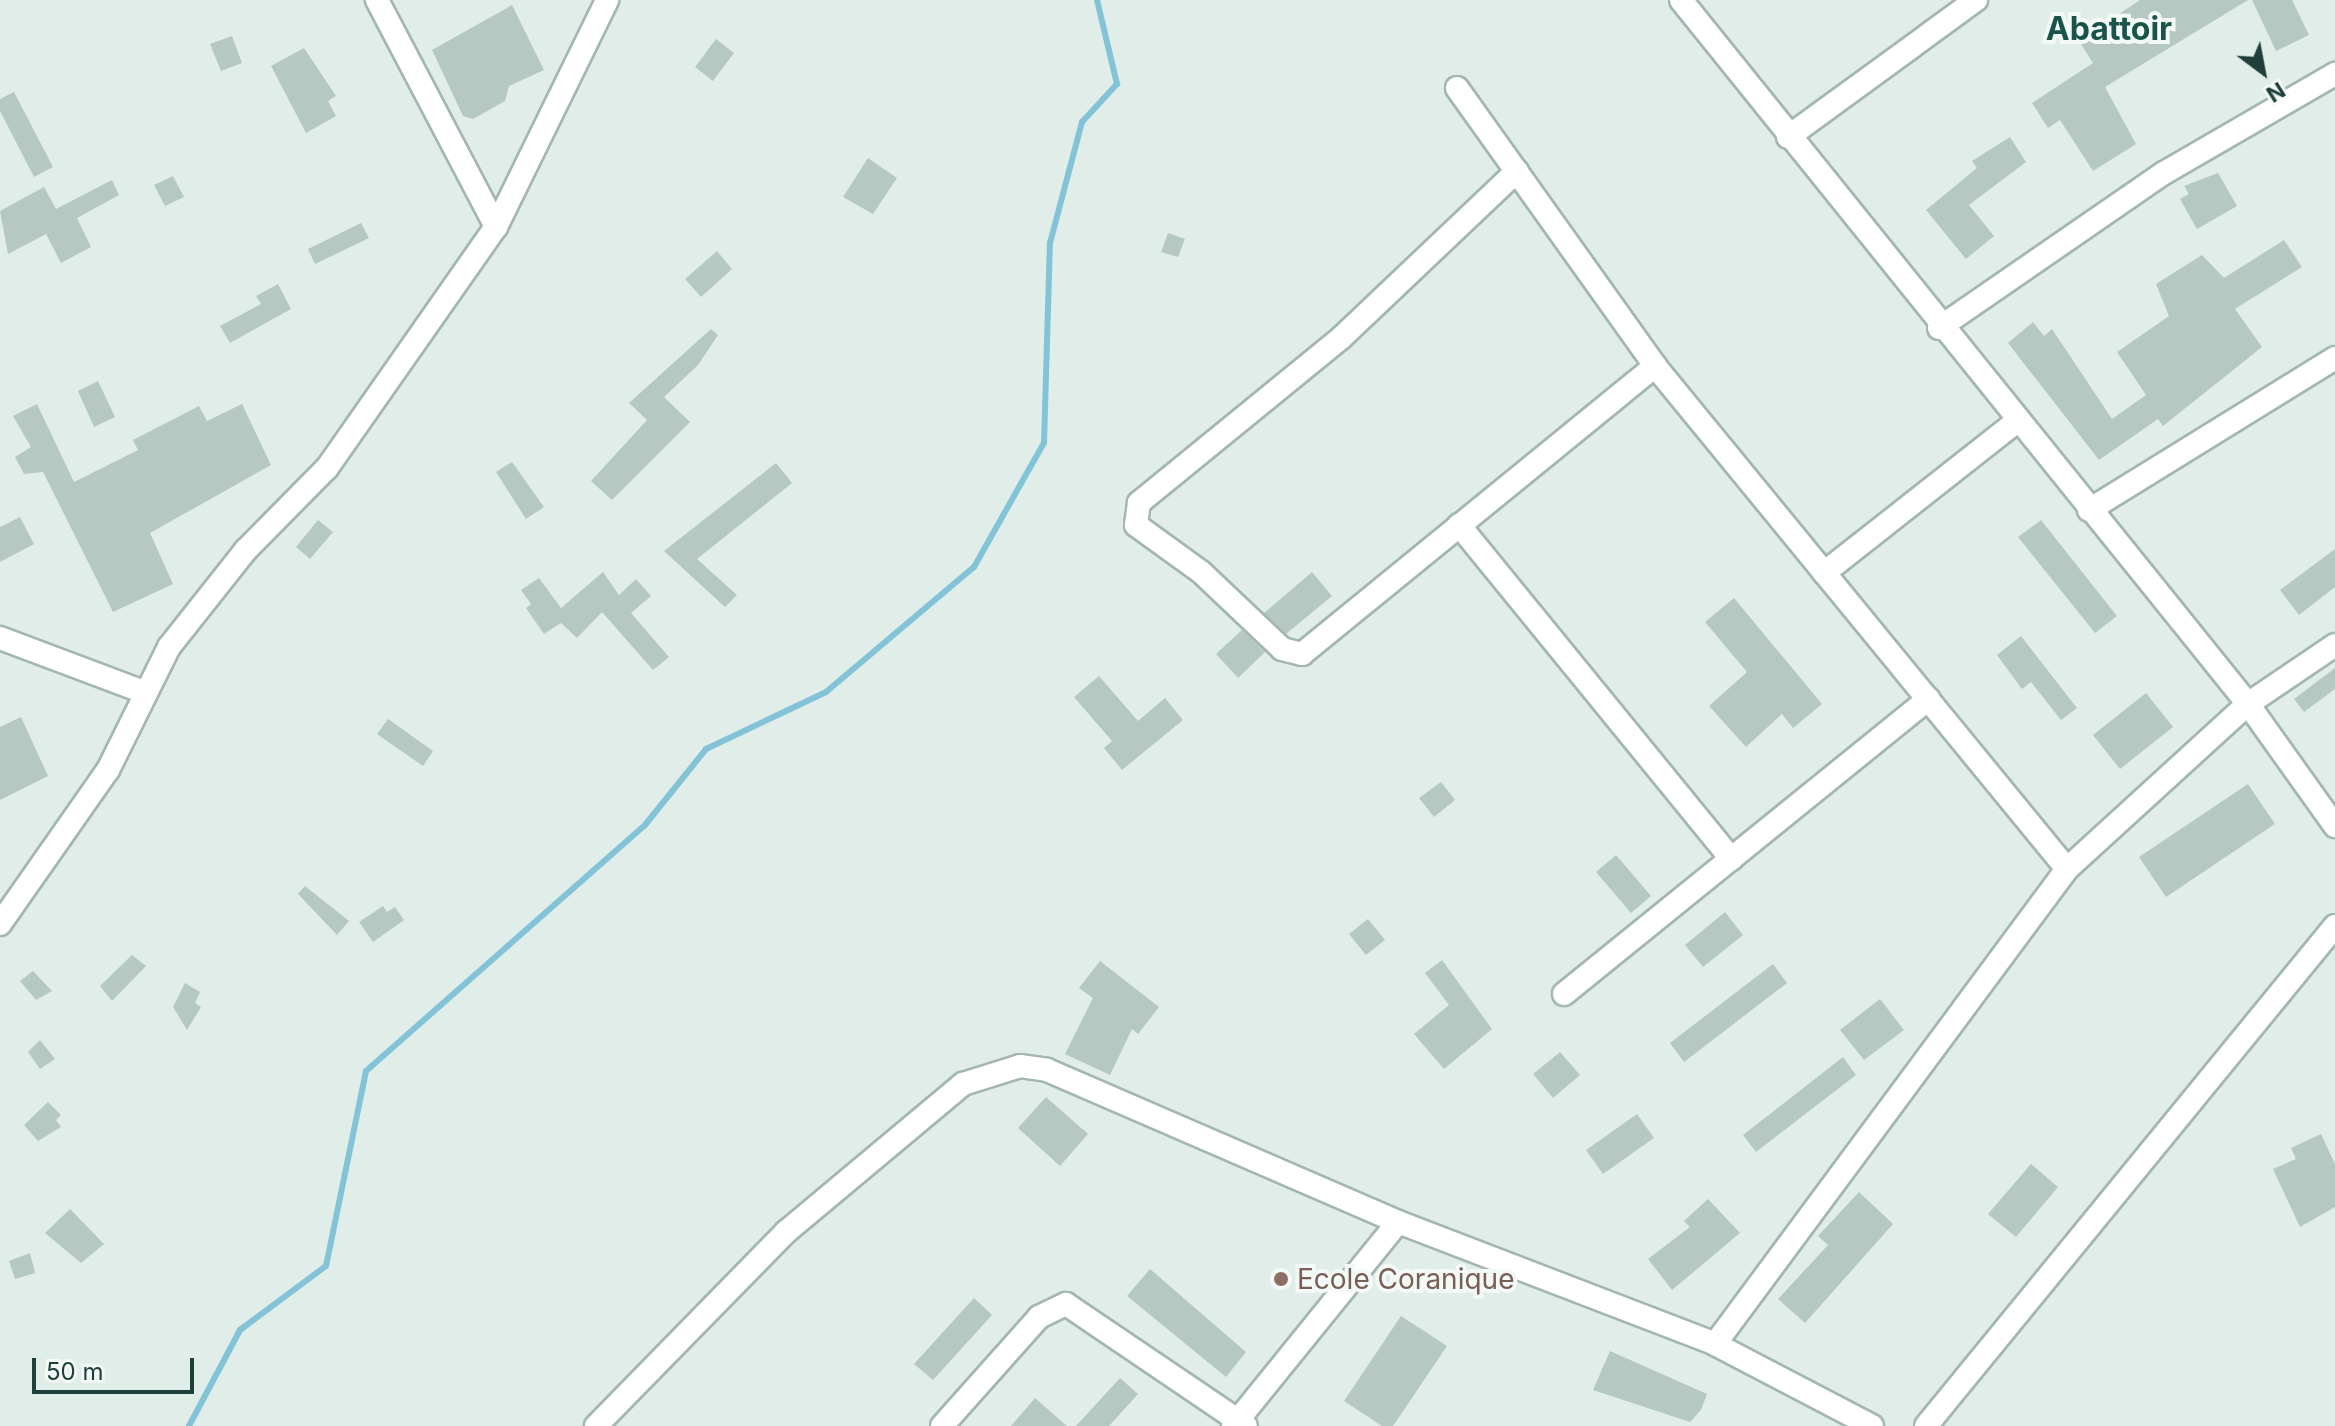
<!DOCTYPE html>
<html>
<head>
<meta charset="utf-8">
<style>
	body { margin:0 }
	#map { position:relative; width:2335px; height:1426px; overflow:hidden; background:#e1ede9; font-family:Inter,sans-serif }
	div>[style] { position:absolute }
	.stream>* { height:6px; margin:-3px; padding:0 3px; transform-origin:3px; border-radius:3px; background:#83c3d8 }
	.building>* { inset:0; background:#b6c8c2 }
	.roads { filter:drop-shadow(2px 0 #a3b6b1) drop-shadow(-2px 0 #a3b6b1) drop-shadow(0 2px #a3b6b1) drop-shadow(0 -2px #a3b6b1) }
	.street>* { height:22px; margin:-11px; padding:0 11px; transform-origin:11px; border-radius:11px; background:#fff }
	.dots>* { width:22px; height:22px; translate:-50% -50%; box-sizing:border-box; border:4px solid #f2f9f6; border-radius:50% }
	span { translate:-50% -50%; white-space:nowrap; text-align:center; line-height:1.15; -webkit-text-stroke:8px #f2f9f6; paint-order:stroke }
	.education-label { font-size:28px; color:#785e54 }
	.left { translate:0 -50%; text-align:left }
	.quarter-label { font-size:32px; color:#19544b; font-weight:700 }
	.north { position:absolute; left:2223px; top:32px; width:80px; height:80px; -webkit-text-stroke:6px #f2f9f6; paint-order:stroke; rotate:148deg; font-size:22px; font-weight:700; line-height:32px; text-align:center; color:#1f403a }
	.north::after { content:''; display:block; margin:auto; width:28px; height:36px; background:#1f403a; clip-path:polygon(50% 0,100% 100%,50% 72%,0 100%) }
	.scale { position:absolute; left:32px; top:1358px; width:162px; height:36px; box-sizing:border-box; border:4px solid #1f403a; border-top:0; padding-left:10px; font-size:24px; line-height:28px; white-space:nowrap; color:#1f403a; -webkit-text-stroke:6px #f2f9f6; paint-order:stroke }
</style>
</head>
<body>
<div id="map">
	<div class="stream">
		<i style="left:189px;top:1426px;width:109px;rotate:-62deg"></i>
		<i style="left:240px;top:1330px;width:107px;rotate:-36.7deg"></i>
		<i style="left:326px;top:1266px;width:199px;rotate:-78.4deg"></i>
		<i style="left:366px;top:1071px;width:372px;rotate:-41.4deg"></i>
		<i style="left:645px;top:825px;width:97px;rotate:-51.2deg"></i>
		<i style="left:706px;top:749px;width:133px;rotate:-25.4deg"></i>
		<i style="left:826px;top:692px;width:194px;rotate:-40.2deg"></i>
		<i style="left:974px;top:567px;width:142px;rotate:-60.6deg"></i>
		<i style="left:1044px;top:443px;width:200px;rotate:-88.3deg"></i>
		<i style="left:1050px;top:243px;width:125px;rotate:-75.2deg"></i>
		<i style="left:1082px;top:122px;width:52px;rotate:-47.4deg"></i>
		<i style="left:1117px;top:84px;width:86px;rotate:-103.4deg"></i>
	</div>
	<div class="building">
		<i style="clip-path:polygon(2140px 0,2248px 0,2105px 87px,2136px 144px,2093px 171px,2060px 120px,2048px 128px,2032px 103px,2093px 63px,2079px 41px)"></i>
		<i style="clip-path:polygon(2252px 0,2292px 0,2309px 35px,2276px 51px)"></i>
		<i style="clip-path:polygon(512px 5px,544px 70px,509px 86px,505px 101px,473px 119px,463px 116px,432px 50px)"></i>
		<i style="clip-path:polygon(232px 36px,242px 63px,221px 71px,210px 44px)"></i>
		<i style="clip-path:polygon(716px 39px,734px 53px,713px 81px,695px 67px)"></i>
		<i style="clip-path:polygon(304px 48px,336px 96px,328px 101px,336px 116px,306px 133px,271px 66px)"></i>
		<i style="clip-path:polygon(14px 92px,53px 167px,34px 177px,0 111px,0 99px)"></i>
		<i style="clip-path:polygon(2010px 137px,2026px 162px,1969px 205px,1994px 236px,1966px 259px,1926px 210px,1977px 168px,1972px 161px)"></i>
		<i style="clip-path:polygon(868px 158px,897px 178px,873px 214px,843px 197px)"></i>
		<i style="clip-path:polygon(2218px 173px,2237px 206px,2197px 229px,2180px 199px,2189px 194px,2184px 186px)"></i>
		<i style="clip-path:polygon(173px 176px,184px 197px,165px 206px,154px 185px)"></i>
		<i style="clip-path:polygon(112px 180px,119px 195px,77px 218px,91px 247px,61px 263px,46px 234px,8px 254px,0 211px,44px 187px,56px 209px)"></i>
		<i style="clip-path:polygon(361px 223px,369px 238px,315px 264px,308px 249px)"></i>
		<i style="clip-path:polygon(1168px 233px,1185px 239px,1178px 257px,1161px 252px)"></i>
		<i style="clip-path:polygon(2284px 240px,2302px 267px,2235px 309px,2262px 347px,2163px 426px,2158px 419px,2099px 460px,2008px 343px,2033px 322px,2044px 336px,2052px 329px,2112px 419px,2146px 395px,2117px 352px,2169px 316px,2156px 284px,2202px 255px,2224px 278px)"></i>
		<i style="clip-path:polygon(717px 251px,732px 269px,701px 297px,685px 279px)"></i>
		<i style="clip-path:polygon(278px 284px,291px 309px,230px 343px,220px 326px,261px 304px,256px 296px)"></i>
		<i style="clip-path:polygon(711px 329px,718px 335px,698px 365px,664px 397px,690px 422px,612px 500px,591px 481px,647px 420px,629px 403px)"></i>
		<i style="clip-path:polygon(98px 381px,115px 417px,94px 427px,78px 391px)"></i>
		<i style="clip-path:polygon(37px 404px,74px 482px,138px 450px,133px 440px,199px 406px,207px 421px,242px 404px,271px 465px,150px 533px,173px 584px,113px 612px,43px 472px,24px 474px,15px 457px,31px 447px,13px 416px)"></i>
		<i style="clip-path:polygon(512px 462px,544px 507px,526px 519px,496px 472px)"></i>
		<i style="clip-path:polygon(776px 463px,792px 483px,697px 559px,737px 595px,725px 607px,664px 551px)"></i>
		<i style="clip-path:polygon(20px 517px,34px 544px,0 562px,0 527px)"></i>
		<i style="clip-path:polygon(318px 520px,333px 532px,310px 559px,296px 547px)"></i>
		<i style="clip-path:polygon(2041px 520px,2117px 616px,2095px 633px,2018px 537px)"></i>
		<i style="clip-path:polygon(2335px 549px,2335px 587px,2299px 615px,2280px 590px)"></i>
		<i style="clip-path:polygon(603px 572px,619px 595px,636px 579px,651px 596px,631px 613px,669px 657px,653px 670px,602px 612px,577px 638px,561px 623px,544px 634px,526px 608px,531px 604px,521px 590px,539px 578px,561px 608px)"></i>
		<i style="clip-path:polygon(1312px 572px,1332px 596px,1286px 634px,1264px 613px)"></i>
		<i style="clip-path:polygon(1734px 598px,1822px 704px,1793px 728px,1782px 714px,1746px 747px,1709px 706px,1747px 672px,1705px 622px)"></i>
		<i style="clip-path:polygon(1242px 630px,1265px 652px,1238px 678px,1216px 654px)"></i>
		<i style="clip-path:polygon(2021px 636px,2077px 708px,2061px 720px,2031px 682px,2022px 689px,1997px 655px)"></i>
		<i style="clip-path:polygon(2335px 668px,2335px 689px,2304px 712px,2294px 699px)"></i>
		<i style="clip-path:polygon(1099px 676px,1138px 721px,1165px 698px,1183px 720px,1122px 770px,1104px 748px,1112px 741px,1074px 697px)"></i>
		<i style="clip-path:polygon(2146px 693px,2173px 727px,2120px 769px,2093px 735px)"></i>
		<i style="clip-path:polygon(21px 717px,48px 776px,0 800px,0 727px)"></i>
		<i style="clip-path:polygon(388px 719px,433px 751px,423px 766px,377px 734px)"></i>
		<i style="clip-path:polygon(1441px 782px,1455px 800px,1434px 817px,1419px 798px)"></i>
		<i style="clip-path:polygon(2248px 784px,2275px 824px,2166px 897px,2139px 857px)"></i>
		<i style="clip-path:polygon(1616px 855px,1651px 896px,1631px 913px,1596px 872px)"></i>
		<i style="clip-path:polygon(305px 886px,349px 921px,337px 935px,298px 894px)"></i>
		<i style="clip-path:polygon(383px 906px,387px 912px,395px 907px,404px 920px,373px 942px,359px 922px)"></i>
		<i style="clip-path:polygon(1725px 912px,1743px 935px,1703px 967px,1685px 945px)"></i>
		<i style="clip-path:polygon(1368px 919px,1385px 940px,1366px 955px,1349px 934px)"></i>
		<i style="clip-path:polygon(132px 955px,146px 966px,112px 1001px,100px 986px)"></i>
		<i style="clip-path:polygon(1442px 960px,1492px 1029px,1444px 1069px,1414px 1034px,1449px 1005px,1425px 973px)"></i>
		<i style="clip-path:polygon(1100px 961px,1159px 1007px,1138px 1034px,1132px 1029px,1110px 1075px,1065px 1054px,1093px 998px,1079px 988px)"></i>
		<i style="clip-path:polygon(1773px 964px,1787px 983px,1684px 1062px,1670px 1043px)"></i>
		<i style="clip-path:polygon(33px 971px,52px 991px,36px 1000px,20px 981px)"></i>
		<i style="clip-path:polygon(185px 983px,200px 992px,195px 1003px,201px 1007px,187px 1030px,173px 1007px)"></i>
		<i style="clip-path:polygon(1880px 999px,1904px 1030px,1864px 1060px,1840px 1030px)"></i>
		<i style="clip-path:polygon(40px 1040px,55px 1059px,40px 1069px,28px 1052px)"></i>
		<i style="clip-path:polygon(1560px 1052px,1580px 1075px,1553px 1098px,1533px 1074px)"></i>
		<i style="clip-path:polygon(1843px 1057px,1856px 1075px,1756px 1152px,1743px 1135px)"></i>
		<i style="clip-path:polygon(1046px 1097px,1088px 1134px,1060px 1166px,1018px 1128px)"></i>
		<i style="clip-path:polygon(48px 1102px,61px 1115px,56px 1120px,61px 1127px,38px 1141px,24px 1125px)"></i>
		<i style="clip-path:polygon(1637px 1114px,1654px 1138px,1603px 1174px,1586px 1150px)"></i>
		<i style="clip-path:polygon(2321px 1134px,2335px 1164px,2335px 1207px,2300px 1227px,2273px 1169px,2296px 1159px,2291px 1148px)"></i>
		<i style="clip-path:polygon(2031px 1164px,2058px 1187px,2016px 1237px,1988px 1214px)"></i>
		<i style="clip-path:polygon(1859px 1192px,1893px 1224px,1805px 1323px,1778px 1299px,1828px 1245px,1818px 1236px)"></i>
		<i style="clip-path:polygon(1708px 1199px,1740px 1233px,1672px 1290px,1648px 1259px,1690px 1227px,1684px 1221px)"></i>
		<i style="clip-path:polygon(70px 1209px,104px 1244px,81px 1263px,45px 1233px)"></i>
		<i style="clip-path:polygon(30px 1253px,35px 1273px,15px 1279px,9px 1261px)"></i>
		<i style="clip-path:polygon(1150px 1269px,1246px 1352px,1226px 1377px,1127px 1296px)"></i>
		<i style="clip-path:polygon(974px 1298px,992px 1315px,933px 1380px,914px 1364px)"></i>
		<i style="clip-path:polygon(1401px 1316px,1447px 1346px,1393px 1426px,1382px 1426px,1344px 1401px)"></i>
		<i style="clip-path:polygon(1610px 1351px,1707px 1394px,1701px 1410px,1690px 1422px,1593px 1390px)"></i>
		<i style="clip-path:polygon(1120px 1378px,1138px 1394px,1109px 1426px,1076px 1426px)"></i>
		<i style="clip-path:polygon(1035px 1398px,1067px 1426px,1011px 1426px)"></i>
	</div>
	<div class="roads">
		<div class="street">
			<i style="left:377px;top:0;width:256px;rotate:62.3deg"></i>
			<i style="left:1681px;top:0;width:904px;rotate:51.15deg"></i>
			<i style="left:2248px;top:704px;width:150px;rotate:54.5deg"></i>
			<i style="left:1457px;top:88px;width:341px;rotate:54.5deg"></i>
			<i style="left:1655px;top:366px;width:650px;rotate:50.68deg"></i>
			<i style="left:1788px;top:137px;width:233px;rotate:-36.1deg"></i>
			<i style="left:1517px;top:171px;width:243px;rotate:136.5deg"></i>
			<i style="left:1341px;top:338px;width:261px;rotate:140.8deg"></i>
			<i style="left:1139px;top:503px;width:22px;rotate:98deg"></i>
			<i style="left:1136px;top:525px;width:80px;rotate:35.9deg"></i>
			<i style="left:1201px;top:572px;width:112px;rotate:43.5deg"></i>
			<i style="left:1282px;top:649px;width:21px;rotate:14deg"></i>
			<i style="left:1302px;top:654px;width:456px;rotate:-39.2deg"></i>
			<i style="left:1939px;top:328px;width:273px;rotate:-34.6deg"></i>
			<i style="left:2164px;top:173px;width:198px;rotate:-30.1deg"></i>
			<i style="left:2089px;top:510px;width:289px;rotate:-31.7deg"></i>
			<i style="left:1459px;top:525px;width:431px;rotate:50.8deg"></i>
			<i style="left:1824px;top:573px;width:244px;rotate:-38.2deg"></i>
			<i style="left:0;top:638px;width:154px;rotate:20.6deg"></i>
			<i style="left:0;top:924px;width:188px;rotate:-55deg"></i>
			<i style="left:108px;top:770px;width:137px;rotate:-63.6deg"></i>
			<i style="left:169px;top:647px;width:124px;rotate:-51.6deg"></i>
			<i style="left:246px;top:550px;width:115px;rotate:-45.4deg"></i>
			<i style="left:327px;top:468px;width:294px;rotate:-55deg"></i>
			<i style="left:496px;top:227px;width:253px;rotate:-63.9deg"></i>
			<i style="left:1564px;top:994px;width:469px;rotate:-39deg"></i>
			<i style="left:1715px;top:1344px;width:591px;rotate:-53.46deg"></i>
			<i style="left:2067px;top:869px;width:245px;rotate:-42.4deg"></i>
			<i style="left:2248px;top:704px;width:105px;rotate:-34.1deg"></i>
			<i style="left:596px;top:1426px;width:272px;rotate:-45.6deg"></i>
			<i style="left:786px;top:1232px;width:231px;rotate:-39.9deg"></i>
			<i style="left:963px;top:1084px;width:60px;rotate:-17.5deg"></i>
			<i style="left:1020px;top:1066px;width:27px;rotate:8deg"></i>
			<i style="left:1047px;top:1070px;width:382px;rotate:23.4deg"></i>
			<i style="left:1398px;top:1222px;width:340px;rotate:21deg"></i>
			<i style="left:1715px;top:1344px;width:177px;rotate:27.6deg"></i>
			<i style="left:942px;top:1426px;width:146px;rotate:-48.3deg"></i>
			<i style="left:1039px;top:1317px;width:30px;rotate:-26deg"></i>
			<i style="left:1066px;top:1304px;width:217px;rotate:34.1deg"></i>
			<i style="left:1233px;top:1426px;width:262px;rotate:-51deg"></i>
			<i style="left:1926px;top:1426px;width:646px;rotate:-50.72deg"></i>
		</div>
	</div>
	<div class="dots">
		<i style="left:1281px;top:1279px;background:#8d6e63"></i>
	</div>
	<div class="education-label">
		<span class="left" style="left:1297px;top:1279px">Ecole Coranique</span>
	</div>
	<div class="quarter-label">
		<span style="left:2109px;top:29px">Abattoir</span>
	</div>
	<div class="north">N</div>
	<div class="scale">50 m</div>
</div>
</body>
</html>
